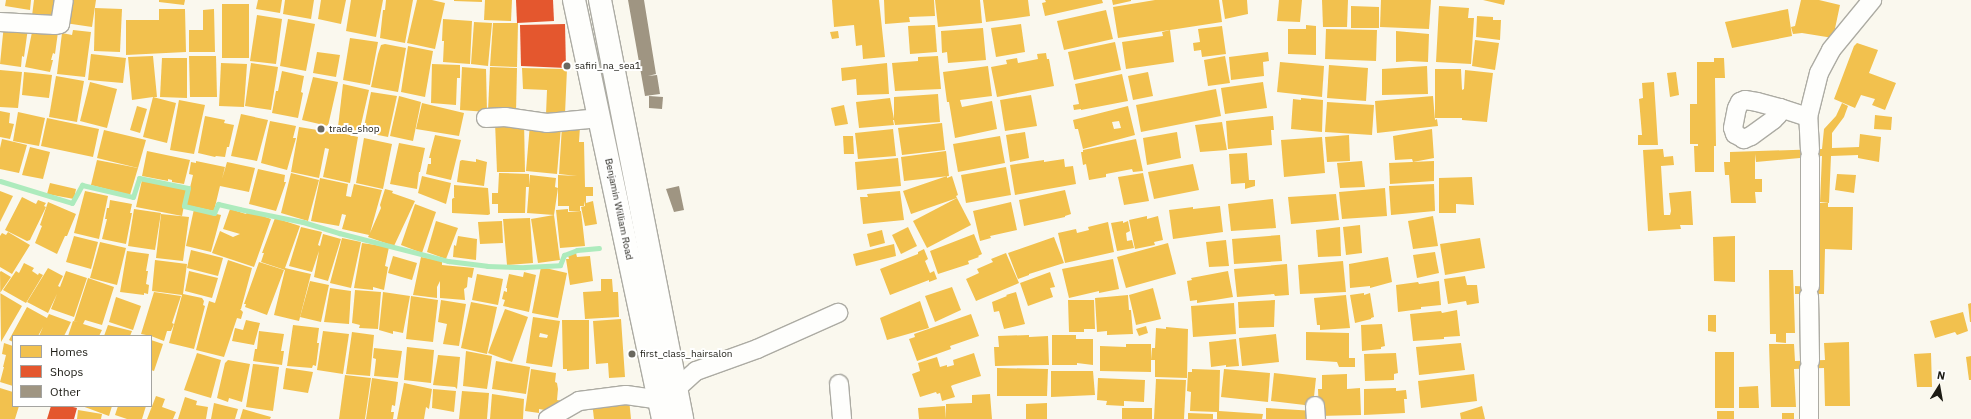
<!DOCTYPE html>
<html>
<head>
<meta charset="utf-8">
<style>
	body { margin:0 }
	#map { position:relative; width:1971px; height:419px; overflow:hidden; background:#faf8ee; font-family:"IBM Plex Sans",sans-serif }
	div>[style] { position:absolute }
	.homes>* { inset:0; background:#f2c14e }
	.shops>* { inset:0; background:#e4572e }
	.stream>* { height:5px; margin:-2.5px; padding:0 2.5px; transform-origin:2.5px; border-radius:2.5px; background:#adebbd }
	.building>* { inset:0; background:#9f9582 }
	.roads { filter:drop-shadow(1px 0 #acaba3) drop-shadow(-1px 0 #acaba3) drop-shadow(0 1px #acaba3) drop-shadow(0 -1px #acaba3) }
	.minor>* { height:18px; margin:-9px; padding:0 9px; transform-origin:9px; border-radius:9px; background:#fefefc }
	.major>* { height:22px; margin:-11px; padding:0 11px; transform-origin:11px; border-radius:11px; background:#fefefc }
	.dots>* { width:11px; height:11px; translate:-50% -50%; box-sizing:border-box; border:2px solid #fff; border-radius:50% }
	span { translate:-50% -50%; white-space:nowrap; text-align:center; line-height:1.15; -webkit-text-stroke:4px #fff; paint-order:stroke }
	.poi-label { font-size:10px; color:#1c1b14 }
	.left { translate:0 -50%; text-align:left }
	.street-label { font-size:10px; color:#1c1b14 }
	.legend { position:absolute; left:12px; top:335px; width:140px; height:72px; box-sizing:border-box; background:#fff; border:1px solid #a4a4a1; margin:0; padding:5px 7px; list-style:none; font-size:12px; color:#1c1b14 }
	.legend li { display:flex; align-items:center; gap:8px; height:20px }
	.legend b { width:20px; border:1px solid #a4a4a1 }
	.north { position:absolute; left:1919px; top:367px; width:40px; height:40px; -webkit-text-stroke:3px #fff; paint-order:stroke; rotate:11deg; font-size:11px; font-weight:700; line-height:16px; text-align:center; color:#1c1b14 }
	.north::after { content:''; display:block; margin:auto; width:14px; height:18px; background:#1c1b14; clip-path:polygon(50% 0,100% 100%,50% 72%,0 100%) }
</style>
</head>
<body>
<div id="map">
	<div class="homes">
		<i style="clip-path:polygon(6px 0,31px 0,30px 10px,5px 6px)"></i>
		<i style="clip-path:polygon(34px 0,62px 0,59px 23px,32px 16px)"></i>
		<i style="clip-path:polygon(67px 0,96px 0,92px 27px,65px 23px)"></i>
		<i style="clip-path:polygon(159px 0,185px 0,184px 5px,159px 2px)"></i>
		<i style="clip-path:polygon(258px 0,282px 0,280px 13px,256px 9px)"></i>
		<i style="clip-path:polygon(285px 0,314px 0,311px 19px,283px 14px)"></i>
		<i style="clip-path:polygon(321px 0,346px 0,341px 24px,318px 19px)"></i>
		<i style="clip-path:polygon(351px 0,383px 0,376px 37px,346px 31px)"></i>
		<i style="clip-path:polygon(386px 0,413px 0,405px 43px,380px 38px,383px 10px,385px 10px)"></i>
		<i style="clip-path:polygon(417px 0,432px 0,445px 3px,435px 49px,407px 43px)"></i>
		<i style="clip-path:polygon(454px 0,482px 0,482px 2px,454px 1px)"></i>
		<i style="clip-path:polygon(485px 0,512px 0,511px 21px,484px 20px)"></i>
		<i style="clip-path:polygon(832px 0,879px 0,885px 57px,863px 59px,862px 45px,856px 46px,854px 25px,834px 27px)"></i>
		<i style="clip-path:polygon(884px 0,934px 0,935px 16px,909px 17px,910px 22px,885px 24px)"></i>
		<i style="clip-path:polygon(935px 0,980px 0,982px 23px,938px 27px)"></i>
		<i style="clip-path:polygon(983px 0,1028px 0,1030px 16px,986px 22px)"></i>
		<i style="clip-path:polygon(1045px 0,1102px 0,1103px 3px,1045px 16px,1042px 3px,1046px 2px)"></i>
		<i style="clip-path:polygon(1112px 0,1131px 0,1131px 1px,1113px 5px)"></i>
		<i style="clip-path:polygon(1155px 0,1162px 0,1164px 15px,1162px 0,1219px 0,1222px 22px,1118px 38px,1113px 7px)"></i>
		<i style="clip-path:polygon(1222px 0,1247px 0,1248px 14px,1225px 19px)"></i>
		<i style="clip-path:polygon(1279px 0,1302px 0,1300px 22px,1277px 21px)"></i>
		<i style="clip-path:polygon(1322px 0,1348px 0,1347px 27px,1323px 27px)"></i>
		<i style="clip-path:polygon(1381px 0,1431px 0,1429px 29px,1380px 27px)"></i>
		<i style="clip-path:polygon(1483px 0,1505px 0,1504px 5px)"></i>
		<i style="clip-path:polygon(1801px 0,1819px 0,1840px 5px,1833px 38px,1802px 33px,1793px 34px,1791px 27px,1795px 26px)"></i>
		<i style="clip-path:polygon(222px 4px,249px 4px,249px 58px,222px 58px)"></i>
		<i style="clip-path:polygon(1351px 6px,1379px 7px,1379px 28px,1351px 28px)"></i>
		<i style="clip-path:polygon(1439px 6px,1469px 8px,1468px 18px,1474px 18px,1471px 64px,1436px 62px)"></i>
		<i style="clip-path:polygon(95px 8px,122px 9px,120px 52px,94px 51px)"></i>
		<i style="clip-path:polygon(159px 9px,185px 9px,186px 52px,126px 55px,126px 20px,159px 20px)"></i>
		<i style="clip-path:polygon(214px 9px,215px 52px,189px 52px,189px 30px,203px 30px,203px 10px)"></i>
		<i style="clip-path:polygon(1788px 9px,1792px 36px,1732px 48px,1725px 22px)"></i>
		<i style="clip-path:polygon(1106px 10px,1113px 39px,1064px 50px,1057px 21px)"></i>
		<i style="clip-path:polygon(257px 15px,282px 19px,276px 64px,250px 61px)"></i>
		<i style="clip-path:polygon(1477px 16px,1493px 17px,1493px 20px,1501px 20px,1500px 40px,1476px 37px)"></i>
		<i style="clip-path:polygon(288px 19px,315px 24px,306px 71px,280px 66px)"></i>
		<i style="clip-path:polygon(443px 19px,472px 21px,470px 64px,443px 62px,444px 41px,442px 41px)"></i>
		<i style="clip-path:polygon(474px 22px,492px 23px,488px 66px,471px 64px)"></i>
		<i style="clip-path:polygon(493px 23px,518px 23px,517px 67px,490px 66px)"></i>
		<i style="clip-path:polygon(4px 24px,28px 28px,24px 57px,22px 56px,21px 67px,0 64px)"></i>
		<i style="clip-path:polygon(1021px 24px,1025px 52px,996px 57px,991px 28px)"></i>
		<i style="clip-path:polygon(935px 25px,937px 52px,910px 54px,908px 26px)"></i>
		<i style="clip-path:polygon(1306px 25px,1316px 26px,1316px 55px,1288px 54px,1288px 29px,1306px 29px)"></i>
		<i style="clip-path:polygon(1222px 26px,1226px 54px,1202px 57px,1201px 50px,1194px 51px,1193px 43px,1200px 42px,1198px 29px)"></i>
		<i style="clip-path:polygon(33px 27px,58px 32px,55px 54px,53px 53px,51px 60px,53px 60px,50px 72px,25px 67px)"></i>
		<i style="clip-path:polygon(983px 28px,986px 60px,948px 63px,947px 52px,942px 53px,941px 31px)"></i>
		<i style="clip-path:polygon(1326px 29px,1377px 30px,1376px 61px,1325px 59px)"></i>
		<i style="clip-path:polygon(73px 30px,91px 32px,85px 77px,57px 74px,62px 33px,72px 35px)"></i>
		<i style="clip-path:polygon(1170px 30px,1174px 62px,1126px 69px,1122px 42px,1163px 36px,1162px 32px)"></i>
		<i style="clip-path:polygon(838px 31px,839px 38px,832px 39px,830px 32px)"></i>
		<i style="clip-path:polygon(1396px 31px,1429px 34px,1428px 62px,1409px 61px,1396px 62px)"></i>
		<i style="clip-path:polygon(350px 38px,378px 42px,370px 85px,343px 80px)"></i>
		<i style="clip-path:polygon(1475px 40px,1499px 43px,1495px 70px,1472px 66px)"></i>
		<i style="clip-path:polygon(1115px 42px,1121px 70px,1074px 80px,1068px 52px)"></i>
		<i style="clip-path:polygon(1857px 43px,1878px 50px,1869px 73px,1896px 83px,1885px 110px,1872px 105px,1875px 99px,1861px 95px,1855px 108px,1834px 99px,1854px 46px)"></i>
		<i style="clip-path:polygon(385px 44px,406px 48px,398px 92px,371px 87px,378px 54px,381px 45px)"></i>
		<i style="clip-path:polygon(408px 46px,433px 51px,425px 97px,401px 92px)"></i>
		<i style="clip-path:polygon(317px 52px,340px 55px,336px 77px,313px 73px)"></i>
		<i style="clip-path:polygon(1268px 52px,1269px 61px,1263px 62px,1264px 76px,1231px 80px,1229px 57px)"></i>
		<i style="clip-path:polygon(1046px 53px,1047px 59px,1049px 59px,1054px 86px,997px 97px,991px 67px,1007px 64px,1006px 60px,1017px 58px,1018px 63px,1038px 59px,1037px 54px)"></i>
		<i style="clip-path:polygon(91px 54px,126px 58px,123px 83px,88px 80px)"></i>
		<i style="clip-path:polygon(153px 56px,157px 97px,153px 97px,176px 103px,167px 143px,143px 137px,153px 97px,132px 100px,128px 57px)"></i>
		<i style="clip-path:polygon(189px 56px,216px 56px,217px 97px,190px 97px)"></i>
		<i style="clip-path:polygon(938px 56px,941px 89px,895px 91px,892px 63px,918px 61px,918px 57px)"></i>
		<i style="clip-path:polygon(1225px 56px,1230px 83px,1208px 86px,1204px 60px)"></i>
		<i style="clip-path:polygon(162px 58px,187px 58px,187px 98px,160px 97px)"></i>
		<i style="clip-path:polygon(1714px 58px,1724px 58px,1725px 78px,1715px 78px,1716px 146px,1714px 146px,1714px 172px,1695px 172px,1694px 146px,1698px 146px,1698px 144px,1690px 144px,1690px 104px,1697px 104px,1697px 62px,1714px 62px)"></i>
		<i style="clip-path:polygon(1280px 62px,1324px 66px,1322px 97px,1277px 92px)"></i>
		<i style="clip-path:polygon(221px 63px,247px 64px,244px 107px,219px 106px)"></i>
		<i style="clip-path:polygon(251px 63px,278px 67px,271px 110px,245px 106px)"></i>
		<i style="clip-path:polygon(887px 63px,889px 94px,857px 95px,856px 79px,842px 81px,841px 68px)"></i>
		<i style="clip-path:polygon(432px 64px,460px 65px,460px 78px,457px 78px,456px 105px,431px 103px)"></i>
		<i style="clip-path:polygon(1329px 65px,1368px 68px,1366px 101px,1327px 98px)"></i>
		<i style="clip-path:polygon(988px 66px,992px 96px,960px 100px,962px 107px,992px 101px,997px 129px,955px 138px,949px 102px,947px 102px,943px 72px)"></i>
		<i style="clip-path:polygon(1427px 66px,1428px 94px,1382px 95px,1382px 69px)"></i>
		<i style="clip-path:polygon(462px 67px,486px 69px,487px 112px,460px 110px)"></i>
		<i style="clip-path:polygon(490px 67px,517px 68px,516px 112px,488px 111px)"></i>
		<i style="clip-path:polygon(522px 68px,567px 69px,565px 114px,546px 114px,547px 90px,523px 89px)"></i>
		<i style="clip-path:polygon(1435px 69px,1461px 69px,1462px 90px,1464px 89px,1465px 70px,1493px 73px,1487px 122px,1462px 120px,1462px 118px,1435px 118px)"></i>
		<i style="clip-path:polygon(0 70px,22px 72px,18px 108px,0 107px)"></i>
		<i style="clip-path:polygon(282px 71px,304px 76px,301px 92px,303px 93px,298px 118px,272px 113px,276px 91px,278px 91px)"></i>
		<i style="clip-path:polygon(24px 72px,52px 75px,49px 98px,22px 95px)"></i>
		<i style="clip-path:polygon(1148px 72px,1153px 96px,1133px 100px,1128px 76px)"></i>
		<i style="clip-path:polygon(1676px 72px,1679px 95px,1670px 97px,1667px 73px)"></i>
		<i style="clip-path:polygon(1122px 74px,1128px 101px,1081px 110px,1081px 109px,1074px 110px,1073px 105px,1079px 104px,1075px 84px)"></i>
		<i style="clip-path:polygon(56px 76px,84px 81px,77px 122px,49px 117px)"></i>
		<i style="clip-path:polygon(313px 77px,338px 82px,328px 126px,302px 120px)"></i>
		<i style="clip-path:polygon(90px 82px,117px 89px,107px 128px,80px 121px)"></i>
		<i style="clip-path:polygon(1263px 82px,1267px 108px,1225px 114px,1221px 88px)"></i>
		<i style="clip-path:polygon(1654px 82px,1658px 145px,1638px 145px,1638px 135px,1642px 135px,1639px 99px,1643px 98px,1642px 83px)"></i>
		<i style="clip-path:polygon(343px 84px,369px 90px,360px 129px,357px 131px,338px 127px)"></i>
		<i style="clip-path:polygon(1216px 89px,1221px 116px,1141px 132px,1136px 105px)"></i>
		<i style="clip-path:polygon(371px 92px,397px 96px,388px 137px,363px 132px)"></i>
		<i style="clip-path:polygon(938px 94px,940px 122px,895px 125px,894px 120px,893px 120px,894px 125px,859px 128px,856px 102px,890px 98px,894px 119px,894px 97px)"></i>
		<i style="clip-path:polygon(1031px 95px,1037px 126px,1005px 131px,1000px 100px)"></i>
		<i style="clip-path:polygon(399px 96px,421px 102px,413px 141px,390px 136px)"></i>
		<i style="clip-path:polygon(1433px 96px,1435px 120px,1437px 119px,1438px 126px,1377px 133px,1375px 101px)"></i>
		<i style="clip-path:polygon(1301px 98px,1323px 100px,1322px 132px,1291px 129px,1293px 99px,1301px 100px)"></i>
		<i style="clip-path:polygon(179px 100px,205px 105px,194px 154px,170px 150px)"></i>
		<i style="clip-path:polygon(1327px 102px,1374px 105px,1372px 135px,1325px 132px)"></i>
		<i style="clip-path:polygon(422px 103px,464px 113px,459px 136px,416px 129px)"></i>
		<i style="clip-path:polygon(1842px 103px,1848px 106px,1844px 117px,1832px 133px,1832px 148px,1859px 147px,1860px 134px,1881px 137px,1879px 162px,1858px 158px,1858px 155px,1831px 156px,1829px 203px,1820px 202px,1822px 156px,1756px 162px,1755px 154px,1755px 179px,1762px 179px,1762px 192px,1755px 192px,1756px 203px,1731px 203px,1729px 175px,1725px 175px,1724px 162px,1730px 162px,1730px 152px,1822px 149px,1824px 129px,1836px 116px)"></i>
		<i style="clip-path:polygon(844px 105px,848px 124px,835px 126px,831px 108px)"></i>
		<i style="clip-path:polygon(137px 106px,147px 109px,140px 133px,130px 130px)"></i>
		<i style="clip-path:polygon(evenodd,1128px 106px,1135px 135px,1083px 149px,1078px 129px,1075px 129px,1073px 120px,1128px 106px,1119px 121px,1121px 128px,1114px 129px,1112px 122px,1119px 121px)"></i>
		<i style="clip-path:polygon(0 111px,10px 113px,9px 123px,14px 124px,10px 139px,0 137px)"></i>
		<i style="clip-path:polygon(18px 112px,45px 118px,39px 146px,13px 141px)"></i>
		<i style="clip-path:polygon(241px 114px,268px 120px,257px 161px,231px 156px)"></i>
		<i style="clip-path:polygon(1875px 115px,1892px 117px,1891px 130px,1874px 129px)"></i>
		<i style="clip-path:polygon(205px 116px,225px 120px,224px 123px,234px 125px,229px 147px,227px 147px,225px 157px,216px 156px,215px 157px,198px 153px)"></i>
		<i style="clip-path:polygon(1273px 116px,1274px 130px,1271px 130px,1272px 145px,1228px 149px,1226px 121px)"></i>
		<i style="clip-path:polygon(47px 118px,99px 129px,93px 157px,41px 146px)"></i>
		<i style="clip-path:polygon(270px 121px,296px 126px,293px 138px,296px 138px,287px 170px,261px 163px)"></i>
		<i style="clip-path:polygon(524px 121px,525px 172px,497px 172px,495px 122px)"></i>
		<i style="clip-path:polygon(1222px 122px,1227px 150px,1200px 152px,1195px 125px)"></i>
		<i style="clip-path:polygon(942px 123px,945px 150px,902px 155px,898px 128px)"></i>
		<i style="clip-path:polygon(530px 124px,561px 127px,557px 174px,526px 171px)"></i>
		<i style="clip-path:polygon(562px 126px,580px 127px,579px 142px,584px 142px,585px 187px,593px 187px,593px 196px,586px 196px,586px 203px,593px 201px,597px 224px,585px 226px,581px 207px,585px 206px,584px 201px,584px 206px,580px 206px,580px 211px,569px 211px,569px 206px,558px 206px,558px 175px,577px 176px,559px 174px)"></i>
		<i style="clip-path:polygon(299px 127px,330px 132px,331px 127px,341px 129px,341px 133px,358px 137px,350px 183px,323px 177px,329px 149px,325px 148px,319px 178px,291px 172px)"></i>
		<i style="clip-path:polygon(893px 129px,896px 156px,858px 159px,855px 133px)"></i>
		<i style="clip-path:polygon(1432px 129px,1434px 158px,1413px 162px,1412px 159px,1395px 160px,1393px 136px)"></i>
		<i style="clip-path:polygon(104px 130px,146px 140px,138px 168px,97px 158px)"></i>
		<i style="clip-path:polygon(1025px 132px,1029px 158px,1010px 162px,1006px 135px)"></i>
		<i style="clip-path:polygon(1177px 132px,1181px 158px,1147px 165px,1143px 138px)"></i>
		<i style="clip-path:polygon(435px 135px,461px 140px,451px 180px,426px 174px,428px 164px,431px 164px,431px 158px,429px 158px)"></i>
		<i style="clip-path:polygon(1349px 135px,1350px 161px,1327px 162px,1325px 137px)"></i>
		<i style="clip-path:polygon(843px 136px,853px 136px,854px 154px,844px 154px)"></i>
		<i style="clip-path:polygon(1000px 136px,1005px 163px,958px 172px,953px 144px)"></i>
		<i style="clip-path:polygon(1322px 137px,1325px 173px,1284px 177px,1281px 140px)"></i>
		<i style="clip-path:polygon(364px 138px,392px 144px,383px 189px,356px 183px)"></i>
		<i style="clip-path:polygon(2px 139px,27px 145px,19px 173px,0 169px,0 148px)"></i>
		<i style="clip-path:polygon(1136px 139px,1143px 171px,1133px 172px,1132px 169px,1106px 174px,1106px 177px,1089px 180px,1086px 164px,1083px 165px,1081px 152px,1083px 152px,1083px 150px)"></i>
		<i style="clip-path:polygon(399px 143px,425px 148px,420px 172px,419px 172px,417px 189px,390px 184px)"></i>
		<i style="clip-path:polygon(30px 147px,50px 152px,43px 179px,22px 175px)"></i>
		<i style="clip-path:polygon(1663px 149px,1664px 157px,1673px 156px,1674px 165px,1661px 166px,1664px 215px,1670px 215px,1671px 211px,1669px 193px,1691px 191px,1693px 225px,1680px 225px,1681px 229px,1648px 231px,1643px 150px)"></i>
		<i style="clip-path:polygon(147px 151px,190px 160px,184px 184px,172px 182px,172px 180px,168px 179px,168px 181px,142px 176px)"></i>
		<i style="clip-path:polygon(946px 151px,949px 176px,904px 181px,901px 157px)"></i>
		<i style="clip-path:polygon(1247px 153px,1249px 180px,1255px 180px,1255px 186px,1245px 189px,1245px 183px,1231px 184px,1229px 154px)"></i>
		<i style="clip-path:polygon(898px 158px,901px 186px,857px 190px,855px 162px)"></i>
		<i style="clip-path:polygon(476px 159px,487px 162px,484px 186px,457px 182px,460px 161px,462px 160px,476px 162px)"></i>
		<i style="clip-path:polygon(1064px 159px,1065px 167px,1073px 166px,1076px 184px,1015px 195px,1010px 165px,1044px 160px,1044px 162px)"></i>
		<i style="clip-path:polygon(97px 160px,138px 168px,130px 195px,91px 185px)"></i>
		<i style="clip-path:polygon(196px 161px,225px 167px,222px 179px,227px 162px,255px 168px,249px 192px,220px 186px,214px 211px,186px 205px,193px 175px,189px 174px,191px 162px,196px 163px)"></i>
		<i style="clip-path:polygon(1362px 161px,1365px 187px,1340px 188px,1337px 163px)"></i>
		<i style="clip-path:polygon(1434px 161px,1434px 181px,1390px 184px,1389px 163px)"></i>
		<i style="clip-path:polygon(1193px 164px,1199px 190px,1154px 199px,1148px 172px)"></i>
		<i style="clip-path:polygon(1006px 167px,1011px 195px,966px 203px,961px 175px)"></i>
		<i style="clip-path:polygon(258px 169px,285px 175px,284px 182px,286px 182px,276px 211px,249px 204px)"></i>
		<i style="clip-path:polygon(291px 173px,319px 180px,308px 221px,281px 213px)"></i>
		<i style="clip-path:polygon(499px 173px,529px 174px,529px 185px,530px 175px,556px 178px,555px 187px,558px 188px,554px 215px,527px 213px,529px 187px,526px 187px,525px 213px,498px 213px,498px 204px,492px 204px,492px 193px,498px 193px)"></i>
		<i style="clip-path:polygon(1143px 173px,1149px 201px,1124px 205px,1118px 177px)"></i>
		<i style="clip-path:polygon(1837px 174px,1856px 175px,1854px 193px,1835px 190px)"></i>
		<i style="clip-path:polygon(422px 176px,451px 183px,446px 204px,418px 193px)"></i>
		<i style="clip-path:polygon(947px 176px,947px 178px,952px 176px,958px 195px,956px 196px,957px 198px,911px 214px,903px 191px)"></i>
		<i style="clip-path:polygon(1472px 177px,1474px 205px,1456px 204px,1456px 213px,1439px 213px,1439px 178px)"></i>
		<i style="clip-path:polygon(320px 178px,348px 184px,346px 196px,351px 197px,354px 184px,382px 190px,370px 233px,381px 208px,380px 205px,385px 189px,393px 191px,392px 193px,415px 201px,394px 246px,368px 237px,369px 235px,342px 229px,346px 215px,342px 214px,339px 226px,311px 221px)"></i>
		<i style="clip-path:polygon(142px 180px,187px 189px,182px 216px,136px 207px)"></i>
		<i style="clip-path:polygon(50px 183px,76px 189px,74px 199px,47px 194px)"></i>
		<i style="clip-path:polygon(1434px 184px,1435px 211px,1391px 215px,1389px 186px)"></i>
		<i style="clip-path:polygon(454px 185px,488px 188px,490px 214px,488px 215px,452px 213px,452px 199px,455px 197px,454px 197px)"></i>
		<i style="clip-path:polygon(1385px 188px,1387px 216px,1342px 219px,1339px 192px)"></i>
		<i style="clip-path:polygon(1065px 190px,1071px 214px,1065px 216px,1065px 217px,1024px 226px,1019px 200px)"></i>
		<i style="clip-path:polygon(0 191px,13px 196px,0 222px)"></i>
		<i style="clip-path:polygon(85px 191px,108px 196px,99px 239px,74px 233px)"></i>
		<i style="clip-path:polygon(900px 191px,904px 220px,863px 224px,860px 197px,868px 197px,867px 194px)"></i>
		<i style="clip-path:polygon(1336px 194px,1339px 220px,1291px 224px,1288px 197px)"></i>
		<i style="clip-path:polygon(22px 197px,36px 204px,38px 200px,46px 203px,44px 206px,46px 207px,30px 240px,27px 241px,5px 230px)"></i>
		<i style="clip-path:polygon(957px 198px,971px 225px,927px 248px,913px 221px)"></i>
		<i style="clip-path:polygon(1273px 199px,1276px 228px,1231px 231px,1228px 204px)"></i>
		<i style="clip-path:polygon(110px 200px,132px 204px,130px 213px,132px 213px,126px 244px,102px 239px,107px 219px,105px 219px,107px 208px,109px 208px)"></i>
		<i style="clip-path:polygon(48px 202px,76px 214px,67px 236px,65px 236px,57px 254px,35px 243px,42px 226px,40px 225px)"></i>
		<i style="clip-path:polygon(1011px 202px,1017px 230px,990px 236px,991px 238px,980px 241px,973px 211px)"></i>
		<i style="clip-path:polygon(1819px 203px,1828px 203px,1828px 207px,1853px 207px,1852px 250px,1825px 249px,1824px 294px,1795px 294px,1795px 286px,1817px 287px)"></i>
		<i style="clip-path:polygon(415px 204px,436px 212px,422px 253px,401px 245px)"></i>
		<i style="clip-path:polygon(1220px 206px,1223px 232px,1173px 239px,1169px 210px,1193px 207px,1193px 209px)"></i>
		<i style="clip-path:polygon(134px 209px,161px 213px,155px 250px,128px 246px)"></i>
		<i style="clip-path:polygon(194px 209px,221px 215px,211px 252px,186px 246px)"></i>
		<i style="clip-path:polygon(230px 209px,246px 214px,248px 211px,271px 219px,254px 267px,212px 253px,220px 231px,233px 237px,240px 234px,223px 229px)"></i>
		<i style="clip-path:polygon(568px 209px,568px 212px,581px 211px,585px 246px,560px 248px,556px 210px)"></i>
		<i style="clip-path:polygon(161px 214px,189px 217px,183px 261px,156px 258px)"></i>
		<i style="clip-path:polygon(554px 215px,560px 260px,538px 263px,531px 219px)"></i>
		<i style="clip-path:polygon(1147px 216px,1147px 219px,1158px 216px,1163px 240px,1154px 242px,1155px 245px,1135px 249px,1129px 220px)"></i>
		<i style="clip-path:polygon(1433px 216px,1438px 246px,1413px 249px,1408px 221px)"></i>
		<i style="clip-path:polygon(275px 218px,300px 226px,285px 268px,311px 274px,299px 321px,274px 315px,285px 270px,261px 262px,264px 253px,262px 253px)"></i>
		<i style="clip-path:polygon(530px 218px,533px 263px,507px 265px,503px 219px)"></i>
		<i style="clip-path:polygon(436px 221px,458px 228px,446px 259px,427px 252px)"></i>
		<i style="clip-path:polygon(502px 221px,503px 243px,480px 244px,478px 222px)"></i>
		<i style="clip-path:polygon(1123px 221px,1123px 223px,1128px 221px,1130px 231px,1126px 233px,1127px 241px,1132px 240px,1134px 248px,1117px 251px,1111px 223px)"></i>
		<i style="clip-path:polygon(1108px 222px,1114px 252px,1065px 263px,1058px 233px,1076px 229px,1077px 233px,1089px 230px,1088px 227px)"></i>
		<i style="clip-path:polygon(1360px 225px,1362px 253px,1346px 255px,1343px 227px)"></i>
		<i style="clip-path:polygon(301px 227px,322px 232px,318px 245px,320px 246px,323px 234px,341px 239px,328px 281px,314px 277px,319px 251px,312px 272px,289px 266px)"></i>
		<i style="clip-path:polygon(908px 227px,917px 246px,901px 254px,892px 235px)"></i>
		<i style="clip-path:polygon(1340px 227px,1341px 256px,1318px 257px,1316px 230px)"></i>
		<i style="clip-path:polygon(882px 230px,885px 243px,870px 247px,867px 234px)"></i>
		<i style="clip-path:polygon(8px 232px,30px 245px,12px 274px,0 267px,0 236px,2px 233px,6px 235px)"></i>
		<i style="clip-path:polygon(974px 234px,982px 254px,978px 256px,979px 257px,968px 261px,969px 264px,938px 274px,930px 251px)"></i>
		<i style="clip-path:polygon(1280px 235px,1282px 261px,1234px 264px,1232px 239px)"></i>
		<i style="clip-path:polygon(74px 236px,98px 242px,91px 269px,66px 262px)"></i>
		<i style="clip-path:polygon(458px 236px,477px 239px,476px 260px,453px 257px,454px 245px,456px 246px)"></i>
		<i style="clip-path:polygon(1735px 236px,1735px 282px,1714px 281px,1713px 237px)"></i>
		<i style="clip-path:polygon(1054px 237px,1064px 263px,1029px 274px,1029px 275px,1018px 279px,1008px 253px)"></i>
		<i style="clip-path:polygon(342px 238px,361px 242px,351px 288px,330px 283px)"></i>
		<i style="clip-path:polygon(1480px 238px,1485px 268px,1445px 275px,1440px 244px)"></i>
		<i style="clip-path:polygon(1226px 240px,1229px 266px,1209px 267px,1206px 242px)"></i>
		<i style="clip-path:polygon(100px 242px,126px 248px,117px 285px,90px 278px)"></i>
		<i style="clip-path:polygon(362px 243px,389px 247px,385px 266px,388px 267px,384px 290px,373px 287px,373px 290px,354px 288px)"></i>
		<i style="clip-path:polygon(1168px 243px,1176px 274px,1126px 288px,1117px 257px)"></i>
		<i style="clip-path:polygon(894px 244px,896px 256px,856px 266px,853px 254px)"></i>
		<i style="clip-path:polygon(924px 249px,928px 259px,925px 261px,930px 273px,934px 271px,937px 279px,929px 282px,929px 280px,890px 295px,880px 269px,918px 254px,918px 252px)"></i>
		<i style="clip-path:polygon(191px 250px,223px 258px,218px 276px,187px 268px)"></i>
		<i style="clip-path:polygon(127px 251px,149px 254px,146px 271px,148px 271px,146px 284px,149px 285px,148px 294px,144px 293px,144px 295px,120px 292px)"></i>
		<i style="clip-path:polygon(1435px 252px,1439px 273px,1417px 278px,1413px 255px)"></i>
		<i style="clip-path:polygon(576px 253px,577px 257px,590px 256px,593px 281px,570px 285px,566px 259px,569px 259px,568px 255px)"></i>
		<i style="clip-path:polygon(1006px 253px,1019px 283px,976px 301px,966px 279px,979px 273px,977px 269px,993px 262px,991px 259px)"></i>
		<i style="clip-path:polygon(393px 256px,417px 263px,412px 280px,388px 273px)"></i>
		<i style="clip-path:polygon(421px 257px,442px 261px,442px 265px,474px 268px,472px 278px,468px 277px,467px 287px,464px 289px,465px 300px,440px 298px,440px 281px,437px 287px,437px 298px,413px 295px)"></i>
		<i style="clip-path:polygon(1388px 257px,1392px 282px,1370px 288px,1370px 286px,1350px 288px,1349px 264px)"></i>
		<i style="clip-path:polygon(1113px 259px,1119px 289px,1099px 293px,1099px 291px,1069px 298px,1062px 269px)"></i>
		<i style="clip-path:polygon(155px 260px,187px 264px,183px 294px,202px 298px,204px 301px,203px 305px,205px 306px,194px 349px,169px 343px,182px 295px,152px 291px)"></i>
		<i style="clip-path:polygon(228px 260px,252px 268px,241px 309px,240px 309px,243px 312px,241px 319px,237px 318px,224px 357px,196px 350px,209px 301px,215px 303px)"></i>
		<i style="clip-path:polygon(1343px 261px,1346px 292px,1300px 294px,1298px 265px)"></i>
		<i style="clip-path:polygon(259px 262px,284px 270px,267px 315px,245px 307px,246px 304px,244px 304px)"></i>
		<i style="clip-path:polygon(24px 263px,34px 268px,32px 271px,38px 275px,39px 273px,43px 275px,26px 303px,3px 290px,16px 271px,19px 273px)"></i>
		<i style="clip-path:polygon(1287px 264px,1289px 295px,1275px 296px,1274px 294px,1237px 297px,1234px 269px)"></i>
		<i style="clip-path:polygon(541px 267px,567px 273px,558px 318px,532px 313px)"></i>
		<i style="clip-path:polygon(48px 268px,63px 276px,58px 286px,60px 287px,66px 271px,87px 278px,74px 317px,51px 309px,57px 294px,48px 313px,27px 302px)"></i>
		<i style="clip-path:polygon(1769px 270px,1793px 270px,1795px 333px,1786px 333px,1786px 343px,1776px 342px,1776px 334px,1770px 334px)"></i>
		<i style="clip-path:polygon(1px 271px,11px 277px,0 293px,22px 306px,1px 342px,0 272px)"></i>
		<i style="clip-path:polygon(189px 271px,218px 278px,212px 298px,185px 291px)"></i>
		<i style="clip-path:polygon(1228px 271px,1233px 297px,1197px 303px,1197px 300px,1190px 301px,1187px 281px,1192px 280px,1191px 278px)"></i>
		<i style="clip-path:polygon(524px 272px,536px 275px,529px 312px,503px 306px,505px 300px,502px 299px,504px 291px,507px 292px,507px 288px,506px 288px,509px 274px,523px 277px)"></i>
		<i style="clip-path:polygon(1050px 272px,1055px 287px,1050px 288px,1053px 297px,1028px 306px,1020px 283px)"></i>
		<i style="clip-path:polygon(477px 274px,503px 279px,498px 305px,472px 300px)"></i>
		<i style="clip-path:polygon(1465px 276px,1467px 285px,1477px 285px,1479px 303px,1467px 305px,1466px 301px,1448px 304px,1444px 279px)"></i>
		<i style="clip-path:polygon(88px 278px,114px 287px,102px 325px,85px 320px,83px 324px,102px 330px,99px 336px,68px 336px,73px 321px,78px 322px,74px 321px)"></i>
		<i style="clip-path:polygon(601px 279px,612px 279px,613px 292px,618px 292px,619px 317px,585px 319px,583px 292px,601px 291px)"></i>
		<i style="clip-path:polygon(310px 281px,329px 285px,321px 322px,300px 317px)"></i>
		<i style="clip-path:polygon(1439px 281px,1441px 305px,1421px 307px,1421px 309px,1398px 312px,1396px 285px,1418px 282px,1419px 284px)"></i>
		<i style="clip-path:polygon(952px 287px,961px 310px,935px 322px,925px 296px)"></i>
		<i style="clip-path:polygon(330px 288px,351px 291px,349px 324px,324px 322px)"></i>
		<i style="clip-path:polygon(1153px 288px,1161px 319px,1136px 325px,1129px 295px)"></i>
		<i style="clip-path:polygon(355px 290px,381px 292px,378px 329px,359px 328px,360px 325px,352px 323px)"></i>
		<i style="clip-path:polygon(154px 292px,181px 296px,172px 323px,174px 324px,171px 331px,167px 331px,164px 341px,151px 336px,141px 334px)"></i>
		<i style="clip-path:polygon(383px 292px,410px 296px,403px 333px,393px 331px,393px 334px,379px 330px)"></i>
		<i style="clip-path:polygon(1016px 292px,1025px 324px,1004px 329px,999px 311px,994px 312px,992px 302px,1007px 296px,1006px 295px)"></i>
		<i style="clip-path:polygon(1364px 293px,1364px 295px,1370px 293px,1374px 317px,1371px 318px,1371px 319px,1355px 323px,1350px 295px)"></i>
		<i style="clip-path:polygon(1128px 295px,1129px 310px,1131px 310px,1133px 334px,1107px 335px,1107px 331px,1097px 332px,1095px 298px)"></i>
		<i style="clip-path:polygon(1346px 295px,1350px 328px,1320px 330px,1320px 325px,1317px 325px,1314px 298px)"></i>
		<i style="clip-path:polygon(411px 296px,438px 300px,433px 342px,406px 339px)"></i>
		<i style="clip-path:polygon(116px 297px,141px 306px,133px 330px,109px 322px)"></i>
		<i style="clip-path:polygon(441px 300px,466px 304px,459px 346px,443px 344px,447px 324px,438px 322px)"></i>
		<i style="clip-path:polygon(1068px 300px,1094px 300px,1095px 329px,1084px 329px,1084px 332px,1069px 332px)"></i>
		<i style="clip-path:polygon(1275px 300px,1274px 327px,1239px 328px,1238px 302px)"></i>
		<i style="clip-path:polygon(920px 301px,929px 328px,887px 340px,880px 318px)"></i>
		<i style="clip-path:polygon(471px 302px,497px 307px,487px 354px,461px 348px)"></i>
		<i style="clip-path:polygon(1234px 303px,1236px 334px,1193px 337px,1191px 306px)"></i>
		<i style="clip-path:polygon(1971px 303px,1971px 322px,1970px 322px,1968px 304px)"></i>
		<i style="clip-path:polygon(27px 307px,47px 318px,49px 314px,71px 322px,64px 336px,39px 336px,43px 327px,38px 336px,13px 336px,13px 342px,9px 340px)"></i>
		<i style="clip-path:polygon(505px 309px,528px 317px,512px 362px,488px 353px)"></i>
		<i style="clip-path:polygon(1457px 310px,1460px 336px,1444px 337px,1444px 339px,1413px 341px,1410px 314px,1441px 311px,1442px 313px)"></i>
		<i style="clip-path:polygon(1963px 312px,1968px 331px,1957px 335px,1955px 332px,1935px 338px,1930px 321px)"></i>
		<i style="clip-path:polygon(971px 314px,979px 336px,950px 346px,951px 349px,917px 361px,909px 339px,915px 337px,914px 334px)"></i>
		<i style="clip-path:polygon(1708px 315px,1716px 315px,1716px 332px,1708px 331px)"></i>
		<i style="clip-path:polygon(evenodd,533px 317px,560px 321px,552px 367px,526px 363px,533px 317px,540px 333px,548px 335px,547px 338px,539px 337px,540px 333px)"></i>
		<i style="clip-path:polygon(621px 319px,625px 377px,609px 378px,608px 363px,596px 364px,593px 321px)"></i>
		<i style="clip-path:polygon(246px 320px,260px 323px,254px 345px,232px 341px,235px 328px,243px 330px)"></i>
		<i style="clip-path:polygon(562px 320px,589px 320px,589px 369px,567px 371px,567px 369px,563px 369px)"></i>
		<i style="clip-path:polygon(1382px 324px,1385px 346px,1381px 347px,1381px 349px,1362px 351px,1361px 325px)"></i>
		<i style="clip-path:polygon(108px 325px,132px 331px,130px 336px,104px 336px)"></i>
		<i style="clip-path:polygon(293px 325px,319px 328px,317px 343px,319px 343px,316px 366px,313px 365px,312px 368px,287px 366px)"></i>
		<i style="clip-path:polygon(1146px 326px,1148px 333px,1139px 336px,1136px 329px)"></i>
		<i style="clip-path:polygon(1166px 327px,1188px 329px,1187px 378px,1155px 377px,1155px 360px,1151px 360px,1152px 348px,1155px 348px,1156px 328px,1166px 329px)"></i>
		<i style="clip-path:polygon(259px 331px,284px 334px,281px 351px,284px 351px,282px 365px,253px 361px,255px 349px,257px 349px)"></i>
		<i style="clip-path:polygon(323px 331px,349px 334px,343px 374px,317px 370px)"></i>
		<i style="clip-path:polygon(352px 332px,374px 335px,370px 376px,346px 374px)"></i>
		<i style="clip-path:polygon(1306px 332px,1349px 333px,1349px 358px,1355px 358px,1355px 367px,1339px 367px,1337px 362px,1306px 360px)"></i>
		<i style="clip-path:polygon(1276px 334px,1279px 362px,1242px 366px,1239px 338px)"></i>
		<i style="clip-path:polygon(1029px 335px,1029px 337px,1048px 336px,1049px 365px,995px 366px,994px 347px,999px 347px,998px 336px)"></i>
		<i style="clip-path:polygon(1052px 335px,1076px 335px,1076px 339px,1093px 339px,1093px 365px,1077px 363px,1077px 365px,1052px 365px)"></i>
		<i style="clip-path:polygon(1236px 339px,1239px 366px,1226px 367px,1226px 365px,1211px 367px,1209px 342px)"></i>
		<i style="clip-path:polygon(151px 340px,163px 344px,154px 371px,151px 370px)"></i>
		<i style="clip-path:polygon(1849px 342px,1850px 406px,1825px 406px,1824px 368px,1794px 369px,1796px 407px,1771px 407px,1769px 344px,1794px 344px,1795px 361px,1825px 360px,1824px 343px)"></i>
		<i style="clip-path:polygon(4px 343px,13px 346px,13px 386px,0 382px,4px 367px,3px 367px,6px 355px,2px 354px)"></i>
		<i style="clip-path:polygon(1461px 343px,1465px 370px,1419px 375px,1416px 347px)"></i>
		<i style="clip-path:polygon(1126px 344px,1151px 344px,1151px 372px,1100px 371px,1100px 346px,1126px 347px)"></i>
		<i style="clip-path:polygon(407px 347px,434px 350px,431px 383px,404px 380px)"></i>
		<i style="clip-path:polygon(374px 348px,402px 351px,398px 378px,374px 376px,376px 359px,373px 358px)"></i>
		<i style="clip-path:polygon(466px 351px,492px 356px,487px 389px,463px 386px)"></i>
		<i style="clip-path:polygon(1715px 352px,1734px 352px,1734px 408px,1715px 408px)"></i>
		<i style="clip-path:polygon(197px 353px,221px 360px,211px 398px,184px 390px)"></i>
		<i style="clip-path:polygon(974px 353px,981px 376px,953px 385px,951px 386px,955px 397px,942px 401px,940px 393px,937px 394px,936px 392px,920px 397px,912px 374px,920px 371px,918px 363px,937px 357px,940px 367px,947px 365px,947px 367px,954px 365px,953px 360px)"></i>
		<i style="clip-path:polygon(1396px 353px,1398px 373px,1394px 374px,1394px 380px,1365px 381px,1364px 354px)"></i>
		<i style="clip-path:polygon(1931px 353px,1932px 387px,1917px 387px,1914px 354px)"></i>
		<i style="clip-path:polygon(438px 355px,460px 357px,457px 389px,455px 387px,433px 385px)"></i>
		<i style="clip-path:polygon(1971px 356px,1971px 380px,1969px 380px,1966px 357px)"></i>
		<i style="clip-path:polygon(228px 360px,250px 364px,242px 402px,229px 398px,228px 402px,217px 398px,225px 363px)"></i>
		<i style="clip-path:polygon(496px 361px,530px 367px,526px 394px,492px 389px)"></i>
		<i style="clip-path:polygon(253px 364px,279px 367px,273px 411px,246px 407px)"></i>
		<i style="clip-path:polygon(286px 368px,313px 372px,308px 393px,283px 389px)"></i>
		<i style="clip-path:polygon(997px 368px,1048px 369px,1047px 396px,997px 396px)"></i>
		<i style="clip-path:polygon(531px 369px,556px 373px,555px 382px,557px 383px,558px 389px,557px 400px,563px 401px,551px 411px,539px 409px,539px 413px,525px 411px)"></i>
		<i style="clip-path:polygon(1192px 369px,1220px 370px,1219px 411px,1263px 414px,1262px 419px,1217px 419px,1217px 412px,1190px 411px,1191px 392px,1187px 391px,1188px 372px,1192px 372px)"></i>
		<i style="clip-path:polygon(1224px 369px,1270px 373px,1268px 402px,1221px 397px)"></i>
		<i style="clip-path:polygon(1051px 371px,1093px 371px,1095px 395px,1051px 397px)"></i>
		<i style="clip-path:polygon(1274px 373px,1316px 378px,1313px 406px,1271px 401px)"></i>
		<i style="clip-path:polygon(1347px 374px,1347px 389px,1360px 388px,1361px 415px,1319px 416px,1318px 389px,1322px 389px,1322px 375px)"></i>
		<i style="clip-path:polygon(1474px 374px,1477px 401px,1421px 408px,1418px 381px)"></i>
		<i style="clip-path:polygon(345px 375px,371px 378px,365px 419px,339px 419px)"></i>
		<i style="clip-path:polygon(372px 378px,398px 382px,395px 406px,392px 405px,391px 412px,394px 412px,393px 419px,366px 419px)"></i>
		<i style="clip-path:polygon(1098px 378px,1145px 380px,1144px 402px,1124px 401px,1124px 406px,1106px 405px,1107px 401px,1097px 400px)"></i>
		<i style="clip-path:polygon(1156px 379px,1186px 380px,1184px 419px,1154px 419px)"></i>
		<i style="clip-path:polygon(404px 383px,432px 389px,429px 409px,426px 407px,424px 419px,397px 419px)"></i>
		<i style="clip-path:polygon(1758px 386px,1759px 408px,1739px 408px,1739px 387px)"></i>
		<i style="clip-path:polygon(0 388px,13px 392px,13px 406px,19px 406px,15px 419px,0 419px)"></i>
		<i style="clip-path:polygon(1396px 388px,1396px 391px,1406px 390px,1407px 399px,1404px 399px,1405px 413px,1364px 415px,1364px 389px)"></i>
		<i style="clip-path:polygon(433px 389px,456px 391px,454px 412px,432px 408px)"></i>
		<i style="clip-path:polygon(462px 391px,489px 393px,487px 419px,459px 419px)"></i>
		<i style="clip-path:polygon(492px 394px,524px 399px,523px 419px,490px 419px)"></i>
		<i style="clip-path:polygon(990px 394px,992px 419px,946px 419px,946px 404px,972px 403px,972px 395px)"></i>
		<i style="clip-path:polygon(156px 396px,165px 399px,162px 407px,176px 412px,173px 419px,147px 419px)"></i>
		<i style="clip-path:polygon(185px 397px,197px 401px,196px 405px,208px 407px,206px 419px,178px 419px)"></i>
		<i style="clip-path:polygon(629px 399px,631px 419px,594px 419px,592px 402px)"></i>
		<i style="clip-path:polygon(214px 403px,238px 409px,235px 419px,211px 419px)"></i>
		<i style="clip-path:polygon(1047px 403px,1047px 419px,1026px 419px,1026px 404px)"></i>
		<i style="clip-path:polygon(82px 406px,112px 406px,109px 416px)"></i>
		<i style="clip-path:polygon(118px 406px,146px 406px,142px 419px,127px 419px,115px 415px)"></i>
		<i style="clip-path:polygon(945px 406px,946px 419px,919px 419px,918px 408px)"></i>
		<i style="clip-path:polygon(1482px 406px,1485px 419px,1461px 419px,1460px 413px)"></i>
		<i style="clip-path:polygon(1122px 408px,1152px 408px,1152px 419px,1122px 419px)"></i>
		<i style="clip-path:polygon(1266px 408px,1315px 411px,1315px 419px,1266px 419px)"></i>
		<i style="clip-path:polygon(243px 409px,271px 417px,270px 419px,240px 419px)"></i>
		<i style="clip-path:polygon(78px 410px,102px 414px,101px 419px,77px 419px)"></i>
		<i style="clip-path:polygon(1717px 411px,1734px 411px,1734px 419px,1717px 419px)"></i>
		<i style="clip-path:polygon(1188px 413px,1213px 414px,1213px 419px,1188px 419px)"></i>
		<i style="clip-path:polygon(1782px 413px,1794px 413px,1794px 419px,1782px 419px)"></i>
	</div>
	<div class="shops">
		<i style="clip-path:polygon(516px 0,553px 0,554px 21px,517px 23px)"></i>
		<i style="clip-path:polygon(565px 24px,566px 68px,521px 66px,520px 25px)"></i>
		<i style="clip-path:polygon(51px 406px,69px 406px,77px 408px,74px 419px,47px 419px)"></i>
	</div>
	<div class="stream">
		<i style="left:0;top:181px;width:75px;rotate:17deg"></i>
		<i style="left:72px;top:203px;width:21px;rotate:-61deg"></i>
		<i style="left:82px;top:185px;width:52px;rotate:13.2deg"></i>
		<i style="left:133px;top:197px;width:20px;rotate:-72deg"></i>
		<i style="left:139px;top:178px;width:50px;rotate:11.5deg"></i>
		<i style="left:188px;top:188px;width:18px;rotate:103deg"></i>
		<i style="left:184px;top:206px;width:31px;rotate:13deg"></i>
		<i style="left:214px;top:213px;width:10px;rotate:-66deg"></i>
		<i style="left:218px;top:204px;width:22px;rotate:13deg"></i>
		<i style="left:239px;top:209px;width:65px;rotate:11.5deg"></i>
		<i style="left:303px;top:222px;width:38px;rotate:17deg"></i>
		<i style="left:339px;top:233px;width:113px;rotate:14.4deg"></i>
		<i style="left:448px;top:261px;width:39px;rotate:7deg"></i>
		<i style="left:487px;top:266px;width:38px;rotate:2deg"></i>
		<i style="left:525px;top:267px;width:35px;rotate:-3deg"></i>
		<i style="left:560px;top:265px;width:11px;rotate:-68deg"></i>
		<i style="left:564px;top:255px;width:14px;rotate:-21deg"></i>
		<i style="left:577px;top:250px;width:22px;rotate:-5deg"></i>
	</div>
	<div class="building">
		<i style="clip-path:polygon(628px 0,644px 0,656px 74px,648px 76px,657px 75px,660px 94px,645px 96px)"></i>
		<i style="clip-path:polygon(649px 96px,663px 97px,662px 109px,649px 108px)"></i>
		<i style="clip-path:polygon(679px 186px,684px 210px,674px 212px,666px 189px)"></i>
	</div>
	<div class="roads">
		<div class="minor">
			<i style="left:0;top:22px;width:55px;rotate:3.1deg"></i>
			<i style="left:55px;top:25px;width:5px;rotate:-11deg"></i>
			<i style="left:60px;top:24px;width:24px;rotate:-81deg"></i>
			<i style="left:1780px;top:108px;width:7px;rotate:106deg"></i>
			<i style="left:1778px;top:115px;width:7px;rotate:135deg"></i>
			<i style="left:1773px;top:120px;width:27px;rotate:144deg"></i>
			<i style="left:1751px;top:136px;width:8px;rotate:157deg"></i>
			<i style="left:1744px;top:139px;width:10px;rotate:-151deg"></i>
			<i style="left:1735px;top:134px;width:6px;rotate:-108deg"></i>
			<i style="left:1733px;top:128px;width:20px;rotate:-79deg"></i>
			<i style="left:1737px;top:108px;width:7px;rotate:-63deg"></i>
			<i style="left:1740px;top:102px;width:5px;rotate:-22deg"></i>
			<i style="left:1745px;top:100px;width:12px;rotate:9deg"></i>
			<i style="left:1757px;top:102px;width:24px;rotate:15deg"></i>
			<i style="left:1780px;top:108px;width:29px;rotate:18deg"></i>
			<i style="left:486px;top:118px;width:19px;rotate:-3deg"></i>
			<i style="left:505px;top:117px;width:42px;rotate:8.1deg"></i>
			<i style="left:547px;top:123px;width:53px;rotate:-5.4deg"></i>
			<i style="left:1810px;top:150px;width:33px;rotate:-93deg"></i>
			<i style="left:1808px;top:117px;width:45px;rotate:-76deg"></i>
			<i style="left:1819px;top:73px;width:26px;rotate:-62deg"></i>
			<i style="left:1831px;top:50px;width:65px;rotate:-50.6deg"></i>
			<i style="left:1810px;top:286px;width:128px;rotate:-90deg"></i>
			<i style="left:1809px;top:296px;width:65px;rotate:89.1deg"></i>
			<i style="left:1809px;top:369px;width:50px;rotate:90deg"></i>
			<i style="left:839px;top:384px;width:35px;rotate:85deg"></i>
			<i style="left:676px;top:389px;width:27px;rotate:-42deg"></i>
			<i style="left:696px;top:371px;width:65px;rotate:-19.8deg"></i>
			<i style="left:757px;top:349px;width:89px;rotate:-24deg"></i>
			<i style="left:1315px;top:406px;width:13px;rotate:86deg"></i>
			<i style="left:548px;top:419px;width:36px;rotate:-30deg"></i>
			<i style="left:579px;top:401px;width:47px;rotate:-7.3deg"></i>
			<i style="left:626px;top:395px;width:34px;rotate:8deg"></i>
		</div>
		<div class="major">
			<i style="left:574px;top:0;width:428px;rotate:78deg"></i>
			<i style="left:600px;top:0;width:427px;rotate:78.9deg"></i>
		</div>
	</div>
	<div class="dots">
		<i style="left:567px;top:66px;background:#6a6860"></i>
		<i style="left:321px;top:129px;background:#6a6860"></i>
		<i style="left:632px;top:354px;background:#6a6860"></i>
	</div>
	<div class="poi-label">
		<span class="left" style="left:575px;top:66px">safiri_na_sea1</span>
		<span class="left" style="left:329px;top:129px">trade_shop</span>
		<span class="left" style="left:640px;top:354px">first_class_hairsalon</span>
	</div>
	<div class="street-label">
		<span style="left:619px;top:209px;rotate:78deg">Benjamin William Road</span>
	</div>
	<ul class="legend">
	<li><b style="height:11px;background:#f2c14e"></b>Homes</li>
	<li><b style="height:11px;background:#e4572e"></b>Shops</li>
	<li><b style="height:11px;background:#9f9582"></b>Other</li>
	</ul>
	<div class="north">N</div>
</div>
</body>
</html>
